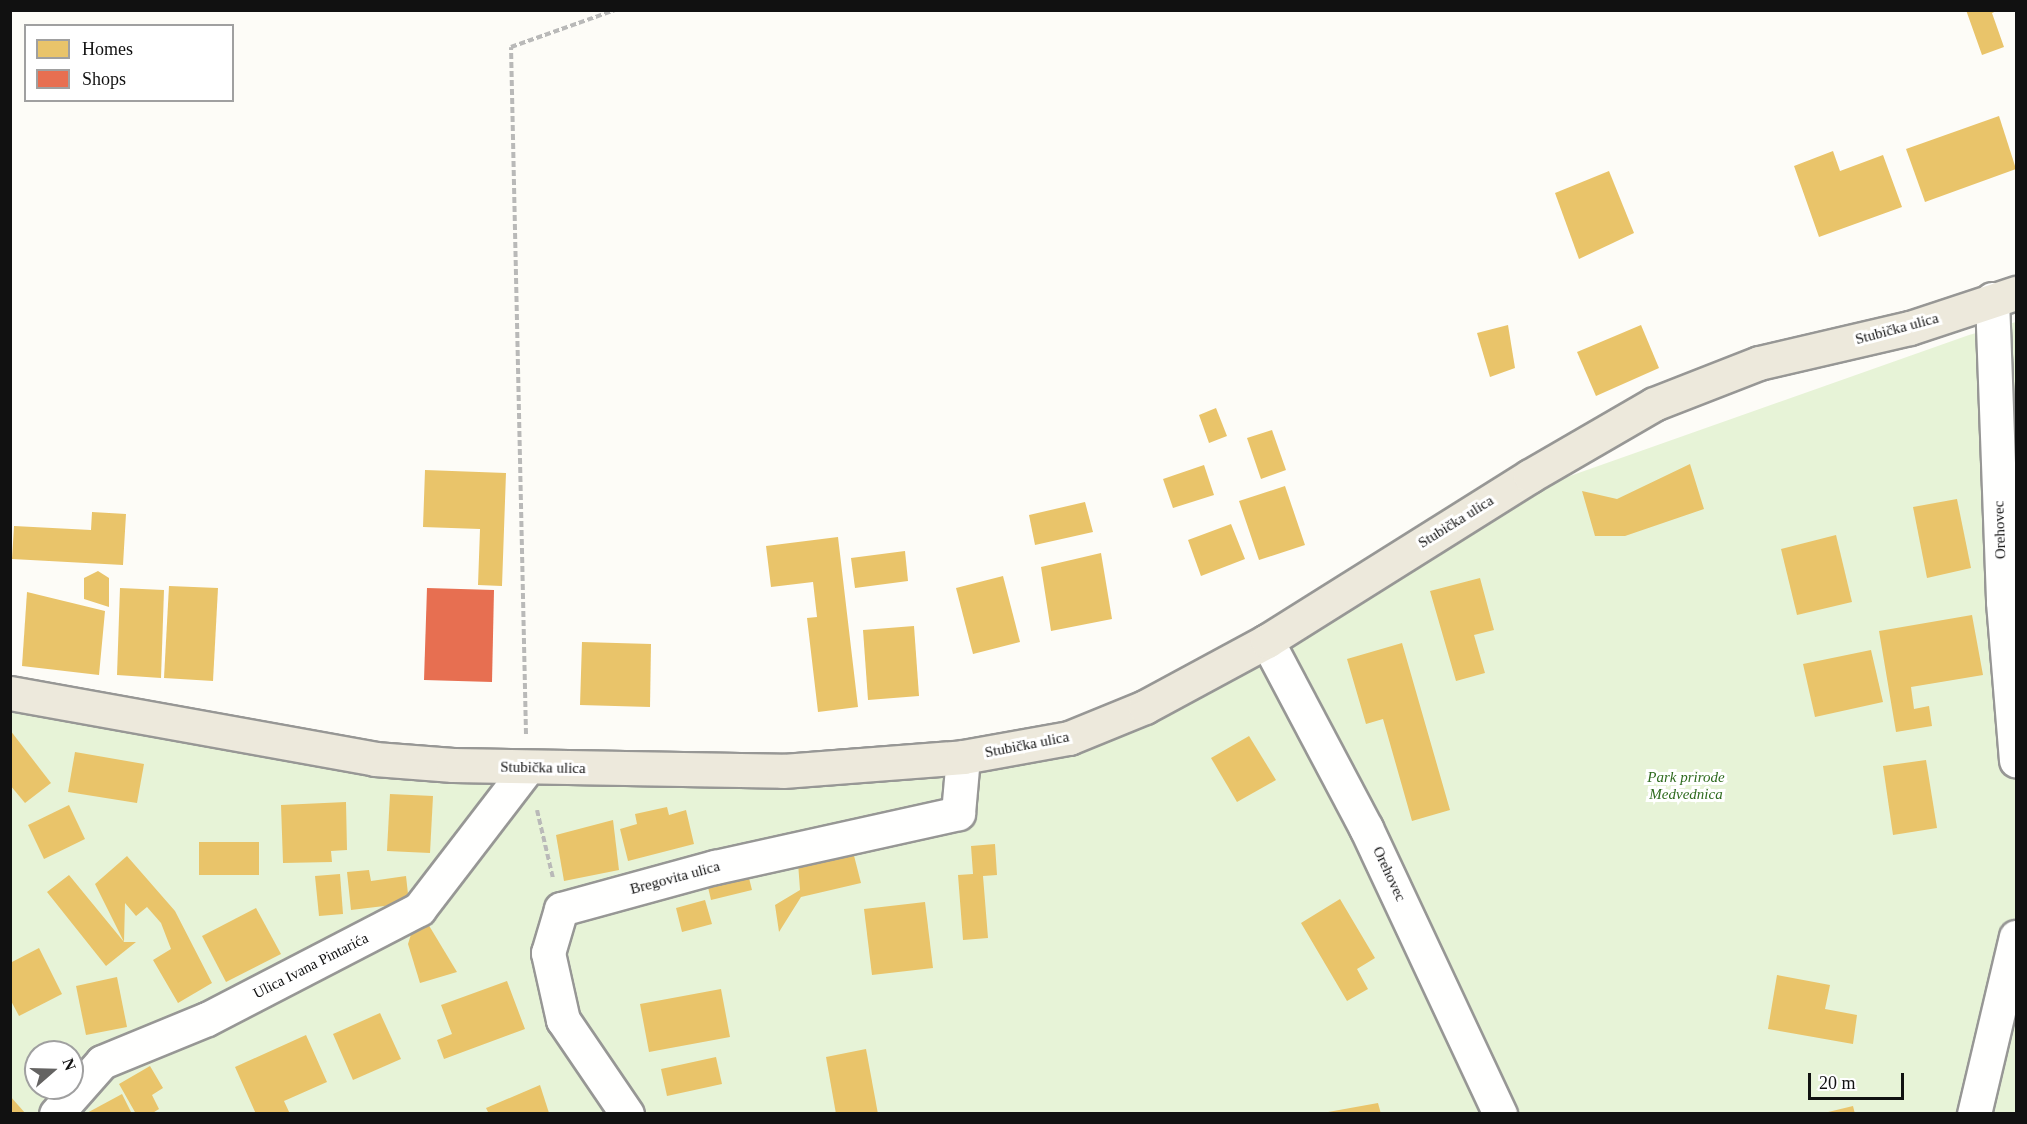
<!DOCTYPE html>
<html>
<head>
<meta charset="utf-8">
<style>
	body { margin:0 }
	#map { position:relative; width:2027px; height:1124px; overflow:hidden; background:#fdfcf7; font-family:"Times New Roman",serif }
	div>[style] { position:absolute }
	.green>* { inset:0; background:#e7f3d7 }
	.homes>* { inset:0; background:#e9c46a }
	.shops>* { inset:0; background:#e76f51 }
	.path>* { height:4px; margin-top:-2px; transform-origin:0; background:repeating-linear-gradient(90deg,#b9b9b8 0 6px,transparent 0 9px) }
	.roads { filter:drop-shadow(2px 0 #979795) drop-shadow(-2px 0 #979795) drop-shadow(0 2px #979795) drop-shadow(0 -2px #979795) }
	.minor>* { height:33px; margin:-16.5px; padding:0 16.5px; transform-origin:16.5px; border-radius:16.5px; background:#fffffe }
	.major>* { height:33px; margin:-16.5px; padding:0 16.5px; transform-origin:16.5px; border-radius:16.5px; background:#ede9dc }
	span { translate:-50% -50%; white-space:nowrap; text-align:center; line-height:1.15; -webkit-text-stroke:6px #fff; paint-order:stroke }
	.street-label { font-size:15px; color:#111 }
	.park-label { font-size:15px; color:#2f6b1f; font-style:italic }
	.frame { position:absolute; inset:0; border:12px solid #111; pointer-events:none }
	.legend { position:absolute; left:24px; top:24px; width:210px; height:78px; box-sizing:border-box; background:#fff; border:2px solid #a0a0a0; margin:0; padding:8px 10px; list-style:none; font-size:18px; color:#111 }
	.legend li { display:flex; align-items:center; gap:12px; height:30px }
	.legend b { width:30px; border:2px solid #a0a0a0 }
	.north { position:absolute; left:24px; top:1040px; width:60px; height:60px; box-sizing:border-box; background:#fff; border:2px solid #a0a0a0; border-radius:50%; rotate:70deg; font-size:16px; font-weight:700; line-height:24px; text-align:center; color:#111 }
	.north::after { content:''; display:block; margin:auto; width:21px; height:27px; background:#646362; clip-path:polygon(50% 0,100% 100%,50% 72%,0 100%) }
	.scale { position:absolute; left:1808px; top:1073px; width:96px; height:27px; box-sizing:border-box; border:3px solid #111; border-top:0; padding-left:8px; font-size:18px; line-height:21px; white-space:nowrap; color:#111; -webkit-text-stroke:4px #fff; paint-order:stroke }
</style>
</head>
<body>
<div id="map">
	<div class="green">
		<i style="clip-path:polygon(evenodd,2016px 322px,2016px 1113px,11px 1113px,10px 692px,318px 749px,783px 771px,1088px 727px,1260px 667px,1553px 482px,1969px 335px,2016px 322px,36px 1052px,72px 1052px,72px 1088px,36px 1088px,36px 1052px)"></i>
	</div>
	<div class="homes">
		<i style="clip-path:polygon(1966px 10px,1999px 10px,1992px 13px,2004px 47px,1982px 55px)"></i>
		<i style="clip-path:polygon(1999px 116px,2016px 169px,1925px 202px,1906px 149px)"></i>
		<i style="clip-path:polygon(1833px 151px,1840px 171px,1883px 155px,1902px 207px,1819px 237px,1794px 166px)"></i>
		<i style="clip-path:polygon(1609px 171px,1634px 233px,1579px 259px,1555px 193px)"></i>
		<i style="clip-path:polygon(1508px 325px,1515px 368px,1490px 377px,1477px 333px)"></i>
		<i style="clip-path:polygon(1641px 325px,1659px 368px,1596px 396px,1577px 352px)"></i>
		<i style="clip-path:polygon(1216px 408px,1227px 436px,1209px 443px,1199px 415px)"></i>
		<i style="clip-path:polygon(1272px 430px,1286px 470px,1261px 479px,1247px 438px)"></i>
		<i style="clip-path:polygon(1690px 464px,1704px 509px,1625px 536px,1595px 536px,1582px 491px,1617px 499px)"></i>
		<i style="clip-path:polygon(1204px 465px,1214px 495px,1173px 508px,1163px 479px)"></i>
		<i style="clip-path:polygon(425px 470px,506px 473px,502px 586px,478px 585px,480px 529px,423px 527px)"></i>
		<i style="clip-path:polygon(1285px 486px,1305px 545px,1259px 560px,1239px 501px)"></i>
		<i style="clip-path:polygon(1957px 499px,1971px 568px,1927px 578px,1913px 507px)"></i>
		<i style="clip-path:polygon(1085px 502px,1093px 532px,1035px 545px,1029px 515px)"></i>
		<i style="clip-path:polygon(92px 512px,126px 514px,123px 565px,12px 559px,14px 526px,91px 530px)"></i>
		<i style="clip-path:polygon(1231px 524px,1245px 559px,1201px 576px,1188px 540px)"></i>
		<i style="clip-path:polygon(1836px 535px,1852px 602px,1797px 615px,1781px 549px)"></i>
		<i style="clip-path:polygon(838px 537px,858px 707px,818px 712px,807px 618px,817px 617px,813px 582px,771px 587px,766px 546px)"></i>
		<i style="clip-path:polygon(905px 551px,908px 581px,855px 588px,851px 558px)"></i>
		<i style="clip-path:polygon(1101px 553px,1112px 619px,1051px 631px,1041px 567px)"></i>
		<i style="clip-path:polygon(98px 571px,109px 578px,109px 607px,84px 599px,84px 578px)"></i>
		<i style="clip-path:polygon(1003px 576px,1020px 642px,973px 654px,956px 588px)"></i>
		<i style="clip-path:polygon(1480px 578px,1494px 630px,1474px 635px,1485px 673px,1456px 681px,1430px 591px)"></i>
		<i style="clip-path:polygon(169px 586px,218px 588px,213px 681px,164px 678px)"></i>
		<i style="clip-path:polygon(120px 588px,164px 590px,161px 678px,117px 675px)"></i>
		<i style="clip-path:polygon(27px 592px,105px 611px,99px 675px,22px 666px)"></i>
		<i style="clip-path:polygon(1972px 615px,1983px 675px,1911px 687px,1914px 709px,1929px 706px,1932px 726px,1896px 732px,1879px 631px)"></i>
		<i style="clip-path:polygon(914px 626px,919px 696px,868px 700px,863px 630px)"></i>
		<i style="clip-path:polygon(582px 642px,651px 644px,650px 707px,580px 705px)"></i>
		<i style="clip-path:polygon(1402px 643px,1450px 810px,1412px 821px,1383px 719px,1366px 724px,1347px 659px)"></i>
		<i style="clip-path:polygon(1871px 650px,1883px 702px,1815px 717px,1803px 664px)"></i>
		<i style="clip-path:polygon(10px 730px,51px 783px,25px 803px,10px 785px)"></i>
		<i style="clip-path:polygon(1249px 736px,1276px 780px,1237px 802px,1211px 758px)"></i>
		<i style="clip-path:polygon(75px 752px,144px 764px,137px 803px,68px 792px)"></i>
		<i style="clip-path:polygon(1926px 760px,1937px 828px,1893px 835px,1883px 766px)"></i>
		<i style="clip-path:polygon(390px 794px,433px 796px,430px 853px,387px 851px)"></i>
		<i style="clip-path:polygon(346px 802px,347px 850px,331px 851px,332px 862px,283px 863px,281px 805px)"></i>
		<i style="clip-path:polygon(69px 805px,85px 839px,44px 859px,28px 825px)"></i>
		<i style="clip-path:polygon(667px 807px,669px 815px,686px 810px,694px 844px,628px 861px,620px 829px,637px 824px,635px 814px)"></i>
		<i style="clip-path:polygon(613px 820px,619px 870px,564px 881px,556px 835px)"></i>
		<i style="clip-path:polygon(849px 836px,861px 883px,801px 897px,779px 932px,775px 905px,800px 890px,797px 849px)"></i>
		<i style="clip-path:polygon(199px 842px,259px 842px,259px 875px,199px 875px)"></i>
		<i style="clip-path:polygon(995px 844px,997px 875px,983px 876px,988px 938px,963px 940px,958px 875px,973px 874px,971px 846px)"></i>
		<i style="clip-path:polygon(741px 846px,752px 890px,711px 900px,704px 870px)"></i>
		<i style="clip-path:polygon(127px 856px,175px 911px,212px 983px,178px 1003px,153px 960px,171px 949px,161px 923px,147px 907px,136px 916px,125px 903px,124px 942px,95px 884px)"></i>
		<i style="clip-path:polygon(369px 870px,371px 881px,406px 876px,409px 903px,351px 910px,347px 872px)"></i>
		<i style="clip-path:polygon(340px 874px,343px 914px,319px 916px,315px 876px)"></i>
		<i style="clip-path:polygon(69px 875px,124px 942px,136px 942px,106px 966px,47px 892px)"></i>
		<i style="clip-path:polygon(1340px 899px,1375px 958px,1357px 969px,1368px 989px,1347px 1001px,1301px 923px)"></i>
		<i style="clip-path:polygon(705px 900px,712px 924px,682px 932px,676px 908px)"></i>
		<i style="clip-path:polygon(925px 902px,933px 968px,872px 975px,864px 909px)"></i>
		<i style="clip-path:polygon(256px 908px,281px 954px,226px 982px,202px 936px)"></i>
		<i style="clip-path:polygon(419px 909px,457px 972px,420px 983px,408px 944px)"></i>
		<i style="clip-path:polygon(39px 948px,62px 994px,19px 1016px,10px 999px,10px 963px)"></i>
		<i style="clip-path:polygon(1777px 975px,1830px 985px,1825px 1009px,1857px 1015px,1853px 1044px,1768px 1029px)"></i>
		<i style="clip-path:polygon(117px 977px,127px 1027px,86px 1035px,76px 986px)"></i>
		<i style="clip-path:polygon(507px 981px,525px 1029px,444px 1059px,437px 1040px,452px 1034px,441px 1005px)"></i>
		<i style="clip-path:polygon(721px 989px,730px 1037px,649px 1052px,640px 1004px)"></i>
		<i style="clip-path:polygon(380px 1013px,401px 1059px,353px 1080px,333px 1034px)"></i>
		<i style="clip-path:polygon(306px 1035px,327px 1082px,284px 1101px,290px 1114px,256px 1114px,235px 1067px)"></i>
		<i style="clip-path:polygon(866px 1049px,878px 1114px,836px 1114px,826px 1057px)"></i>
		<i style="clip-path:polygon(716px 1057px,722px 1084px,667px 1096px,661px 1069px)"></i>
		<i style="clip-path:polygon(150px 1066px,163px 1088px,152px 1095px,159px 1109px,151px 1114px,136px 1114px,119px 1084px)"></i>
		<i style="clip-path:polygon(540px 1085px,549px 1113px,489px 1114px,486px 1108px)"></i>
		<i style="clip-path:polygon(122px 1094px,132px 1114px,85px 1114px)"></i>
		<i style="clip-path:polygon(10px 1096px,26px 1114px,10px 1114px)"></i>
		<i style="clip-path:polygon(1378px 1103px,1381px 1114px,1328px 1114px,1328px 1112px)"></i>
		<i style="clip-path:polygon(1853px 1106px,1855px 1114px,1824px 1114px,1824px 1113px)"></i>
	</div>
	<div class="shops">
		<i style="clip-path:polygon(427px 588px,494px 590px,492px 682px,424px 680px)"></i>
	</div>
	<div class="path">
		<i style="left:526px;top:734px;width:687px;rotate:-91.25deg"></i>
		<i style="left:511px;top:47px;width:110px;rotate:-19.6deg"></i>
		<i style="left:537px;top:810px;width:70px;rotate:76.8deg"></i>
	</div>
	<div class="roads">
		<div class="minor">
			<i style="left:1992px;top:299px;width:303px;rotate:87.9deg"></i>
			<i style="left:2003px;top:602px;width:159px;rotate:85.3deg"></i>
			<i style="left:1267px;top:641px;width:212px;rotate:62.1deg"></i>
			<i style="left:1366px;top:828px;width:316px;rotate:64.9deg"></i>
			<i style="left:56px;top:1114px;width:69px;rotate:-48.5deg"></i>
			<i style="left:102px;top:1062px;width:113px;rotate:-22.3deg"></i>
			<i style="left:207px;top:1019px;width:239px;rotate:-27.4deg"></i>
			<i style="left:419px;top:909px;width:178px;rotate:-52.5deg"></i>
			<i style="left:627px;top:1114px;width:114px;rotate:-124.2deg"></i>
			<i style="left:563px;top:1020px;width:69px;rotate:-102.6deg"></i>
			<i style="left:548px;top:953px;width:46px;rotate:-73.5deg"></i>
			<i style="left:561px;top:909px;width:160px;rotate:-15.3deg"></i>
			<i style="left:715px;top:867px;width:249px;rotate:-12.5deg"></i>
			<i style="left:958px;top:813px;width:56px;rotate:-84.9deg"></i>
			<i style="left:1974px;top:1114px;width:182px;rotate:-76.7deg"></i>
		</div>
		<div class="major">
			<i style="left:10px;top:693px;width:371px;rotate:10.2deg"></i>
			<i style="left:375px;top:759px;width:78px;rotate:4.4deg"></i>
			<i style="left:453px;top:765px;width:330px;rotate:1deg"></i>
			<i style="left:783px;top:771px;width:181px;rotate:-4.4deg"></i>
			<i style="left:963px;top:757px;width:108px;rotate:-10.2deg"></i>
			<i style="left:1069px;top:738px;width:82px;rotate:-22.2deg"></i>
			<i style="left:1145px;top:707px;width:139px;rotate:-28.4deg"></i>
			<i style="left:1267px;top:641px;width:310px;rotate:-32.1deg"></i>
			<i style="left:1530px;top:476px;width:143px;rotate:-30.1deg"></i>
			<i style="left:1654px;top:404px;width:113px;rotate:-21.3deg"></i>
			<i style="left:1759px;top:363px;width:155px;rotate:-13.1deg"></i>
			<i style="left:1910px;top:328px;width:112px;rotate:-18.3deg"></i>
		</div>
	</div>
	<div class="street-label">
		<span style="left:1897px;top:329px;rotate:-15deg">Stubička ulica</span>
		<span style="left:1456px;top:522px;rotate:-32deg">Stubička ulica</span>
		<span style="left:2000px;top:530px;rotate:-92deg">Orehovec</span>
		<span style="left:1027px;top:745px;rotate:-11deg">Stubička ulica</span>
		<span style="left:543px;top:768px;rotate:1deg">Stubička ulica</span>
		<span style="left:1389px;top:874px;rotate:65deg">Orehovec</span>
		<span style="left:675px;top:878px;rotate:-15deg">Bregovita ulica</span>
		<span style="left:311px;top:966px;rotate:-27deg">Ulica Ivana Pintarića</span>
	</div>
	<div class="park-label">
		<span style="left:1686px;top:786px">Park prirode<br>Medvednica</span>
	</div>
	<div class="frame"></div>
	<ul class="legend">
	<li><b style="height:16px;background:#e9c46a"></b>Homes</li>
	<li><b style="height:16px;background:#e76f51"></b>Shops</li>
	</ul>
	<div class="north">N</div>
	<div class="scale">20 m</div>
</div>
</body>
</html>
